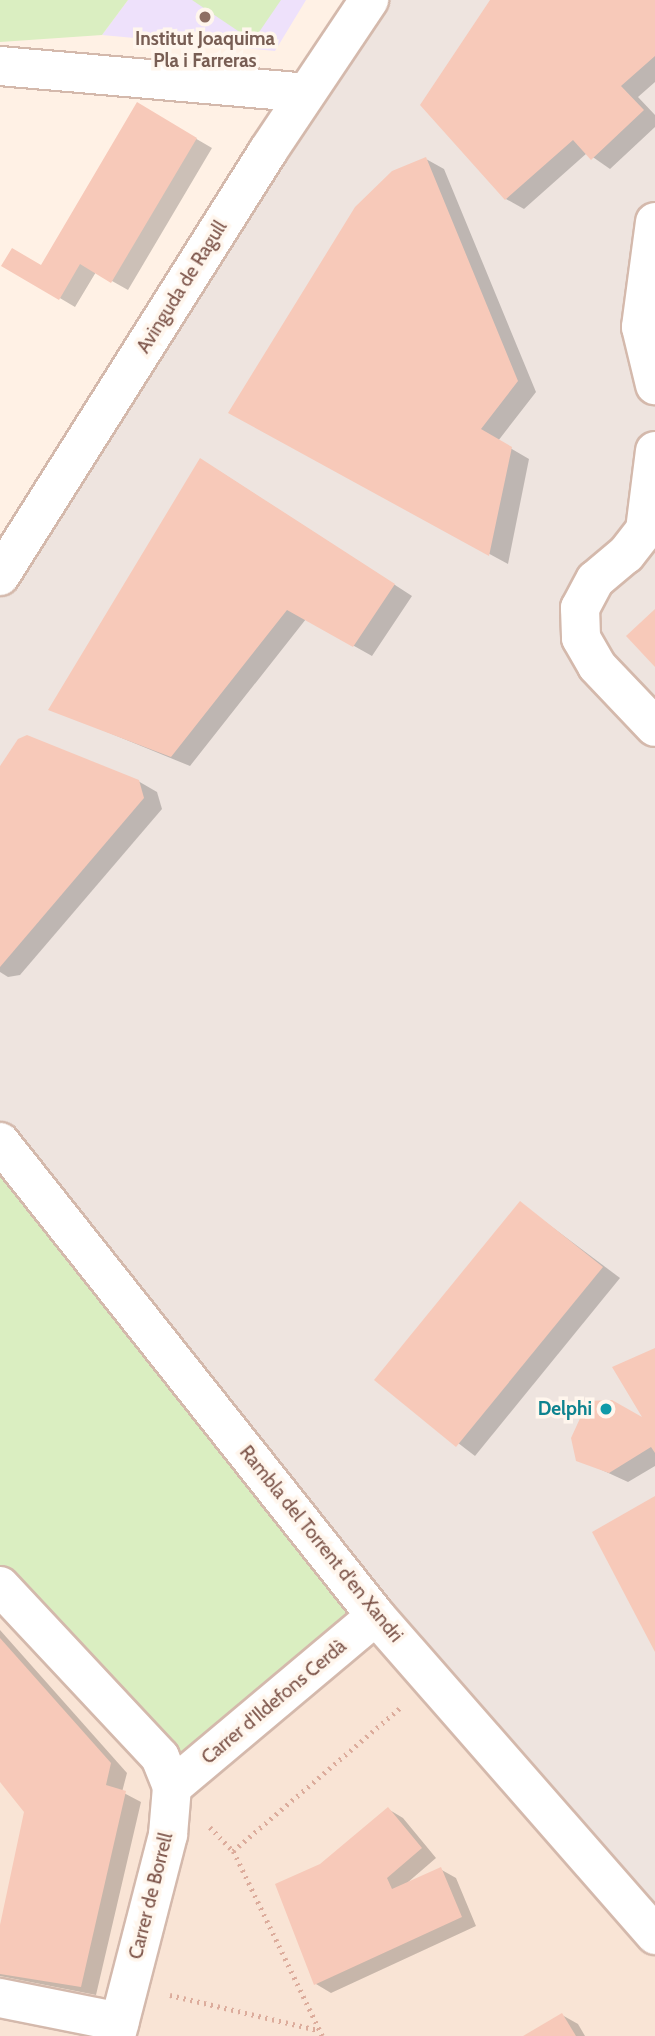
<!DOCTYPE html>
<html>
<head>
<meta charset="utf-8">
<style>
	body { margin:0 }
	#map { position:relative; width:655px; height:2036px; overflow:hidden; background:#fff1e5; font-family:Cabin,sans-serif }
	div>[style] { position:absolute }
	.residential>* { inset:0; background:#f9e4d5 }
	.industrial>* { inset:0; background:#eee4df }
	.education>* { inset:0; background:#eee1fb }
	.green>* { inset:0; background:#daeec1 }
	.shadow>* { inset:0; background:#0003 }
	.building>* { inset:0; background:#f7c9b9 }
	.path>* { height:4.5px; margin-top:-2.25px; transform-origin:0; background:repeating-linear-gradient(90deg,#dcac9c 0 2px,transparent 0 7px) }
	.roads { filter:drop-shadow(2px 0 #d4b9ac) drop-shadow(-2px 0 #d4b9ac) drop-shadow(0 2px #d4b9ac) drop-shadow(0 -2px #d4b9ac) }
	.minor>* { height:38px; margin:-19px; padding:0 19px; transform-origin:19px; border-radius:19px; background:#fff }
	.dots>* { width:19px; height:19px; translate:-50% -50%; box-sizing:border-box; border:4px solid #fff6ed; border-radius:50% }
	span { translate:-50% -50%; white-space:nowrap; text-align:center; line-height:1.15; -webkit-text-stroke:7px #fff6ed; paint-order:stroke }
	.education-label { font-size:19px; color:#785e54; font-weight:700 }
	.street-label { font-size:19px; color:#7b5247 }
	.culture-label { font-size:19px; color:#0d838f; font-weight:700 }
	.right { translate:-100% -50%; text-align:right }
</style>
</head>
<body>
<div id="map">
	<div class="residential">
		<i style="clip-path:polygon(0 1586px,376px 1616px,655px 1935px,655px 2036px,0 2036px)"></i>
	</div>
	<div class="industrial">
		<i style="clip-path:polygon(365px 0,655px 0,655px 1935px,0 1142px,0 576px)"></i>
	</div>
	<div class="education">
		<i style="clip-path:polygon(128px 0,306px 0,275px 51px,102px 35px)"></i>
	</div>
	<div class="green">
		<i style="clip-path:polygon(0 0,128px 0,102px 35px,0 42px)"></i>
		<i style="clip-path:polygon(192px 0,281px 0,253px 41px)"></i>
		<i style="clip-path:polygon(0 1142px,376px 1616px,172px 1787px,0 1586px)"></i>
	</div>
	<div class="shadow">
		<i style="clip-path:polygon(493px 0,655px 0,655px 82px,638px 97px,655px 115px,655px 127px,610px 169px,587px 153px,524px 209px,506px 199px,422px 104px)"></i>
		<i style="clip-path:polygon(138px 105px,212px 148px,128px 290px,96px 272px,75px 307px,4px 265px,42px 267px)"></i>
		<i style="clip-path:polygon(426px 159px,444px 169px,536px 392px,498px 441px,529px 459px,508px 564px,248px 423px)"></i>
		<i style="clip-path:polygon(219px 471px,412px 596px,372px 656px,306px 619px,190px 766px,51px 709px)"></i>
		<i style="clip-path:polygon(0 775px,138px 781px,157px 792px,162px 809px,20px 975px,8px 977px,0 972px)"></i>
		<i style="clip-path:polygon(520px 1203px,620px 1278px,475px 1456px,376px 1380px)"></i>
		<i style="clip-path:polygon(655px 1350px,655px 1466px,628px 1482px,578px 1459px,647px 1422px)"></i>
		<i style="clip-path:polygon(0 1630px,127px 1773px,122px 1792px,141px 1802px,96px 1995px,0 1976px,0 1933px,26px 1812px,0 1779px)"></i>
		<i style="clip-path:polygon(388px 1809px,403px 1818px,436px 1858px,407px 1883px,440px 1869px,456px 1878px,476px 1926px,331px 1993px,316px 1984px)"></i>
		<i style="clip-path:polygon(562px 2015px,578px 2024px,585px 2036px,527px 2036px)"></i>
	</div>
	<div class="building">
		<i style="clip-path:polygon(490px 0,655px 0,655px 56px,621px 86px,644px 110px,591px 160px,573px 140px,505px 200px,420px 105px)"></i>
		<i style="clip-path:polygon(137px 102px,197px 138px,111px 283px,80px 264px,59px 300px,1px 266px,12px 248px,41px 265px)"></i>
		<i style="clip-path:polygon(426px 157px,518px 381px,481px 429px,512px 447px,489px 556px,228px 413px,355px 207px,392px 171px)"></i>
		<i style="clip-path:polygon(200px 458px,395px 584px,353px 647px,287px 610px,171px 757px,48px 710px)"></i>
		<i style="clip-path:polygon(655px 609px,655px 667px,626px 636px)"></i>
		<i style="clip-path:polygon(27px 735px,139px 780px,144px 798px,0 967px,0 766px,18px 739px)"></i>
		<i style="clip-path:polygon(520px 1201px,603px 1267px,456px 1447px,374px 1380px)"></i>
		<i style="clip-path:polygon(655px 1348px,655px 1453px,651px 1447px,609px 1473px,576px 1461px,571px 1438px,588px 1401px,612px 1400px,642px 1417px,612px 1367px)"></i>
		<i style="clip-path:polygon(655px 1496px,655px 1652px,592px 1532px)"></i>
		<i style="clip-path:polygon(0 1638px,111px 1763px,106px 1785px,126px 1791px,81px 1987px,0 1974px,0 1925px,24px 1812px,0 1782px)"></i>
		<i style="clip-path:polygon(388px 1807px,422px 1848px,387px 1878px,392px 1889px,441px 1867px,462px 1917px,314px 1985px,275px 1884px,320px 1864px)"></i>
		<i style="clip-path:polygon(562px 2013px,576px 2036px,523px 2036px)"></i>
	</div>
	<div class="path">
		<i style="left:210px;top:1827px;width:33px;rotate:46deg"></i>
		<i style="left:170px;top:1995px;width:152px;rotate:13.3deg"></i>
		<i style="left:322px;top:2036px;width:205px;rotate:-115.7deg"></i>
		<i style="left:233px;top:1851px;width:221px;rotate:-40.6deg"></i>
	</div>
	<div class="roads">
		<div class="minor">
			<i style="left:0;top:66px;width:307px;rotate:5deg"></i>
			<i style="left:655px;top:222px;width:106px;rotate:97.6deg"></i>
			<i style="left:641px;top:327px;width:60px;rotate:76.4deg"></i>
			<i style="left:655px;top:451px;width:80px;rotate:97.2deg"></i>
			<i style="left:645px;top:530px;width:31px;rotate:128deg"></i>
			<i style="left:626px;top:554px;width:40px;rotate:140deg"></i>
			<i style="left:595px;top:580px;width:32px;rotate:118deg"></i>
			<i style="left:580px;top:608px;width:30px;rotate:88deg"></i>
			<i style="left:581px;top:638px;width:32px;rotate:60deg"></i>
			<i style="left:597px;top:666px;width:84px;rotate:46.4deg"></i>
			<i style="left:0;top:576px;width:502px;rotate:-57.76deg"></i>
			<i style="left:268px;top:151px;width:182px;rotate:-56.2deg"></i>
			<i style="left:0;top:1142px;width:605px;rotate:51.58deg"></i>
			<i style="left:376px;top:1616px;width:424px;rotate:48.8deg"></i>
			<i style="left:0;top:1586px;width:234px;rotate:46.9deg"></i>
			<i style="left:160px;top:1757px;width:32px;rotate:68deg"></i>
			<i style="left:172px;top:1787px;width:48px;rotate:94.8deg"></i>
			<i style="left:168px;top:1835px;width:208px;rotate:104.5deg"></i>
			<i style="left:172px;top:1787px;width:266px;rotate:-40deg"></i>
			<i style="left:0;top:1998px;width:122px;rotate:11.3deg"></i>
		</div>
	</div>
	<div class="dots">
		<i style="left:205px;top:17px;background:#8d6e63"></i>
		<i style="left:606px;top:1409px;background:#0f9aa8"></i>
	</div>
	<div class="education-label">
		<span style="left:205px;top:50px">Institut Joaquima<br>Pla i Farreras</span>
	</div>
	<div class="street-label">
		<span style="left:182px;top:287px;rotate:-58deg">Avinguda de Ragull</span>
		<span style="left:321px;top:1544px;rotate:51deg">Rambla del Torrent d'en Xandri</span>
		<span style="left:274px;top:1702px;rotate:-40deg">Carrer d'Ildefons Cerdà</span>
		<span style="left:151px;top:1896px;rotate:-76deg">Carrer de Borrell</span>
	</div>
	<div class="culture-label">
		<span class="right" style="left:592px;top:1409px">Delphi</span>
	</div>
</div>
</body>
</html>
